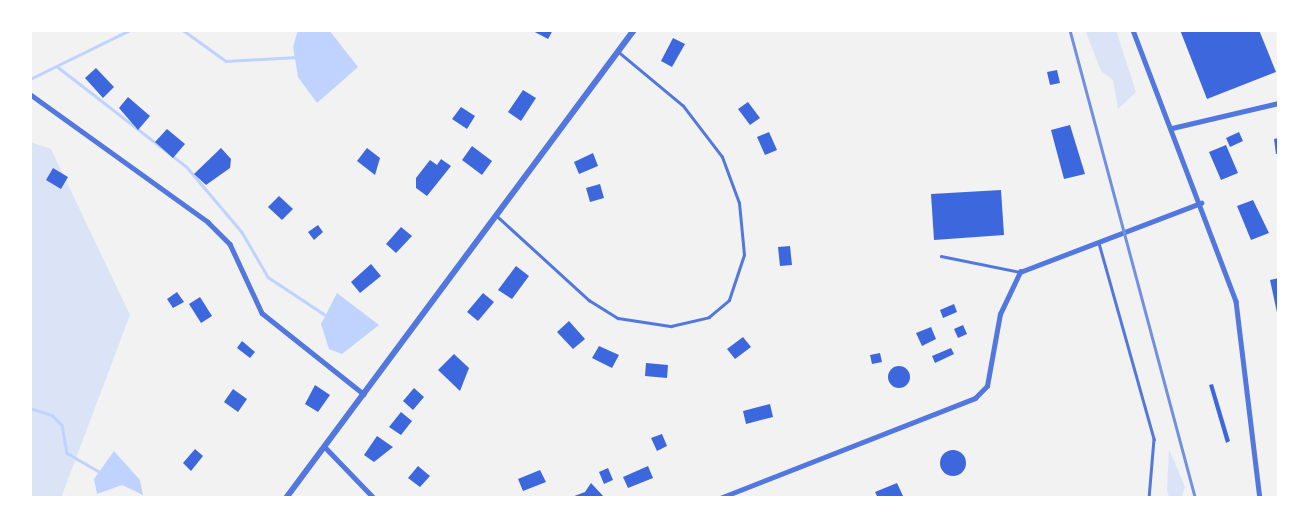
<!DOCTYPE html>
<html>
<head>
<meta charset="utf-8">
<style>
	body { margin:0 }
	#map { position:relative; width:1309px; height:528px; overflow:hidden; background:#f2f2f2; font-family:Signika,sans-serif }
	div>[style] { position:absolute }
	.green>* { inset:0; background:#dbe4f7 }
	.water>* { inset:0; background:#bfd3fe }
	.stream>* { height:2.5px; margin:-1.25px; padding:0 1.25px; transform-origin:1.25px; border-radius:1.25px; background:#bfd3fe }
	.building>* { inset:0; background:#3d67dc }
	.round { border-radius:50% }
	.service>* { height:2.5px; margin:-1.25px; padding:0 1.25px; transform-origin:1.25px; border-radius:1.25px; background:#5277de }
	.minor>* { height:4.5px; margin:-2.25px; padding:0 2.25px; transform-origin:2.25px; border-radius:2.25px; background:#5277de }
	.tertiary>* { height:6px; margin:-3px; padding:0 3px; transform-origin:3px; border-radius:3px; background:#5277de }
	.rail>* { height:2.5px; margin:-1.25px; padding:0 1.25px; transform-origin:1.25px; border-radius:1.25px; background:#7290e2 }
	span { translate:-50% -50%; white-space:nowrap; text-align:center; line-height:1.15; -webkit-text-stroke:5px #fff; paint-order:stroke }
	.frame { position:absolute; inset:0; border:32px solid #fff; pointer-events:none }
</style>
</head>
<body>
<div id="map">
	<div class="green">
		<i style="clip-path:polygon(1085px 30px,1116px 30px,1136px 92px,1118px 109px,1113px 80px,1101px 71px)"></i>
		<i style="clip-path:polygon(30px 142px,51px 149px,130px 315px,61px 498px,30px 498px)"></i>
		<i style="clip-path:polygon(1169px 449px,1185px 487px,1181px 498px,1169px 497px,1167px 490px)"></i>
	</div>
	<div class="water">
		<i style="clip-path:polygon(298px 30px,329px 30px,358px 67px,317px 103px,298px 77px,293px 47px)"></i>
		<i style="clip-path:polygon(337px 293px,379px 325px,342px 354px,329px 349px,321px 324px)"></i>
		<i style="clip-path:polygon(114px 451px,140px 480px,143px 495px,122px 485px,97px 494px,94px 479px)"></i>
	</div>
	<div class="stream">
		<i style="left:183px;top:30px;width:53px;rotate:35.8deg"></i>
		<i style="left:226px;top:61px;width:71px;rotate:-3.2deg"></i>
		<i style="left:58px;top:67px;width:163px;rotate:37.8deg"></i>
		<i style="left:187px;top:167px;width:85px;rotate:49.8deg"></i>
		<i style="left:242px;top:232px;width:52px;rotate:60deg"></i>
		<i style="left:268px;top:277px;width:67px;rotate:33.5deg"></i>
		<i style="left:30px;top:79px;width:111px;rotate:-26.1deg"></i>
		<i style="left:30px;top:408px;width:23px;rotate:18deg"></i>
		<i style="left:52px;top:415px;width:14px;rotate:45deg"></i>
		<i style="left:62px;top:425px;width:28px;rotate:80deg"></i>
		<i style="left:67px;top:453px;width:38px;rotate:30deg"></i>
	</div>
	<div class="building">
		<i style="clip-path:polygon(531px 30px,553px 30px,548px 39px)"></i>
		<i style="clip-path:polygon(1180px 30px,1259px 30px,1276px 72px,1207px 99px)"></i>
		<i style="clip-path:polygon(673px 38px,685px 44px,672px 67px,661px 61px)"></i>
		<i style="clip-path:polygon(96px 68px,114px 87px,103px 98px,85px 78px)"></i>
		<i style="clip-path:polygon(1057px 70px,1060px 83px,1050px 85px,1047px 72px)"></i>
		<i style="clip-path:polygon(523px 90px,536px 98px,521px 121px,508px 112px)"></i>
		<i style="clip-path:polygon(128px 97px,150px 116px,138px 130px,119px 108px)"></i>
		<i style="clip-path:polygon(748px 102px,760px 118px,750px 125px,738px 109px)"></i>
		<i style="clip-path:polygon(461px 107px,475px 116px,467px 129px,452px 119px)"></i>
		<i style="clip-path:polygon(1070px 125px,1085px 174px,1064px 179px,1051px 130px)"></i>
		<i style="clip-path:polygon(167px 129px,185px 144px,173px 158px,155px 142px)"></i>
		<i style="clip-path:polygon(769px 132px,777px 150px,765px 155px,757px 137px)"></i>
		<i style="clip-path:polygon(1239px 132px,1243px 141px,1230px 147px,1226px 138px)"></i>
		<i style="clip-path:polygon(1279px 138px,1279px 154px,1276px 154px,1274px 139px)"></i>
		<i style="clip-path:polygon(1226px 145px,1238px 173px,1221px 180px,1209px 152px)"></i>
		<i style="clip-path:polygon(472px 146px,492px 161px,482px 175px,462px 160px)"></i>
		<i style="clip-path:polygon(221px 148px,231px 159px,230px 168px,206px 185px,194px 174px)"></i>
		<i style="clip-path:polygon(367px 148px,380px 158px,375px 175px,357px 161px)"></i>
		<i style="clip-path:polygon(593px 153px,598px 166px,579px 174px,574px 162px)"></i>
		<i style="clip-path:polygon(441px 159px,451px 166px,427px 196px,416px 188px,416px 178px,430px 160px,437px 165px)"></i>
		<i style="clip-path:polygon(53px 168px,68px 177px,61px 189px,46px 180px)"></i>
		<i style="clip-path:polygon(600px 184px,604px 198px,590px 202px,586px 188px)"></i>
		<i style="clip-path:polygon(1001px 190px,1004px 235px,934px 240px,931px 194px)"></i>
		<i style="clip-path:polygon(279px 196px,293px 209px,282px 220px,268px 207px)"></i>
		<i style="clip-path:polygon(1253px 200px,1269px 233px,1251px 240px,1237px 206px)"></i>
		<i style="clip-path:polygon(318px 225px,323px 232px,314px 240px,308px 232px)"></i>
		<i style="clip-path:polygon(401px 227px,412px 236px,396px 253px,386px 244px)"></i>
		<i style="clip-path:polygon(790px 246px,792px 265px,780px 266px,778px 247px)"></i>
		<i style="clip-path:polygon(371px 264px,381px 276px,360px 293px,351px 282px)"></i>
		<i style="clip-path:polygon(516px 266px,529px 276px,512px 299px,498px 290px)"></i>
		<i style="clip-path:polygon(1279px 278px,1279px 317px,1278px 317px,1270px 280px)"></i>
		<i style="clip-path:polygon(177px 292px,184px 302px,173px 308px,167px 299px)"></i>
		<i style="clip-path:polygon(483px 293px,494px 302px,478px 321px,467px 312px)"></i>
		<i style="clip-path:polygon(200px 297px,212px 316px,201px 323px,189px 304px)"></i>
		<i style="clip-path:polygon(954px 304px,957px 312px,943px 318px,940px 310px)"></i>
		<i style="clip-path:polygon(569px 321px,585px 339px,573px 349px,557px 332px)"></i>
		<i style="clip-path:polygon(963px 325px,967px 334px,958px 338px,954px 329px)"></i>
		<i style="clip-path:polygon(931px 327px,936px 339px,922px 346px,916px 333px)"></i>
		<i style="clip-path:polygon(743px 337px,751px 347px,735px 359px,727px 349px)"></i>
		<i style="clip-path:polygon(242px 341px,255px 352px,250px 358px,237px 348px)"></i>
		<i style="clip-path:polygon(599px 346px,619px 355px,612px 368px,592px 358px)"></i>
		<i style="clip-path:polygon(951px 348px,954px 354px,935px 363px,932px 356px)"></i>
		<i style="clip-path:polygon(880px 353px,882px 362px,872px 364px,870px 355px)"></i>
		<i style="clip-path:polygon(454px 354px,469px 368px,460px 391px,438px 370px)"></i>
		<i style="clip-path:polygon(646px 363px,668px 365px,667px 378px,645px 376px)"></i>
		<i class="round" style="left:888px;top:366px;width:22px;height:22px"></i>
		<i style="clip-path:polygon(1213px 384px,1230px 441px,1226px 443px,1209px 385px)"></i>
		<i style="clip-path:polygon(315px 385px,330px 395px,318px 412px,305px 404px)"></i>
		<i style="clip-path:polygon(414px 388px,424px 397px,413px 410px,403px 401px)"></i>
		<i style="clip-path:polygon(233px 389px,247px 399px,238px 412px,224px 402px)"></i>
		<i style="clip-path:polygon(770px 404px,773px 417px,746px 424px,743px 411px)"></i>
		<i style="clip-path:polygon(401px 412px,412px 421px,401px 435px,389px 427px)"></i>
		<i style="clip-path:polygon(662px 434px,667px 446px,657px 451px,651px 438px)"></i>
		<i style="clip-path:polygon(377px 436px,393px 447px,374px 462px,364px 455px)"></i>
		<i style="clip-path:polygon(195px 449px,203px 456px,191px 471px,183px 463px)"></i>
		<i class="round" style="left:940px;top:450px;width:26px;height:26px"></i>
		<i style="clip-path:polygon(418px 466px,430px 476px,420px 487px,408px 478px)"></i>
		<i style="clip-path:polygon(648px 466px,653px 478px,628px 488px,623px 477px)"></i>
		<i style="clip-path:polygon(608px 468px,613px 480px,604px 484px,599px 472px)"></i>
		<i style="clip-path:polygon(540px 470px,546px 482px,523px 491px,518px 479px)"></i>
		<i style="clip-path:polygon(591px 483px,605px 498px,569px 498px,585px 492px)"></i>
		<i style="clip-path:polygon(897px 483px,903px 496px,878px 498px,875px 492px)"></i>
	</div>
	<div class="service">
		<i style="left:497px;top:216px;width:125px;rotate:42.4deg"></i>
		<i style="left:589px;top:300px;width:34px;rotate:32deg"></i>
		<i style="left:618px;top:318px;width:54px;rotate:8.6deg"></i>
		<i style="left:671px;top:326px;width:39px;rotate:-13deg"></i>
		<i style="left:709px;top:317px;width:26px;rotate:-40deg"></i>
		<i style="left:729px;top:300px;width:47px;rotate:-71.6deg"></i>
		<i style="left:744px;top:255px;width:52px;rotate:-95.5deg"></i>
		<i style="left:739px;top:203px;width:49px;rotate:-110.3deg"></i>
		<i style="left:722px;top:157px;width:64px;rotate:-127.4deg"></i>
		<i style="left:683px;top:106px;width:85px;rotate:-140.3deg"></i>
		<i style="left:1099px;top:243px;width:204px;rotate:74.3deg"></i>
		<i style="left:1154px;top:439px;width:59px;rotate:94.8deg"></i>
		<i style="left:941px;top:256px;width:81px;rotate:11.4deg"></i>
	</div>
	<div class="minor">
		<i style="left:1133px;top:30px;width:290px;rotate:69.2deg"></i>
		<i style="left:1236px;top:301px;width:198px;rotate:83.1deg"></i>
		<i style="left:30px;top:94px;width:219px;rotate:35.7deg"></i>
		<i style="left:208px;top:222px;width:31px;rotate:45deg"></i>
		<i style="left:230px;top:244px;width:76px;rotate:65.1deg"></i>
		<i style="left:262px;top:313px;width:130px;rotate:38.5deg"></i>
		<i style="left:1172px;top:128px;width:110px;rotate:-13.2deg"></i>
		<i style="left:325px;top:447px;width:71px;rotate:46.1deg"></i>
		<i style="left:720px;top:498px;width:274px;rotate:-21.4deg"></i>
		<i style="left:975px;top:398px;width:17px;rotate:-45deg"></i>
		<i style="left:987px;top:386px;width:73px;rotate:-79.8deg"></i>
		<i style="left:1000px;top:314px;width:47px;rotate:-64.5deg"></i>
		<i style="left:1020px;top:272px;width:194px;rotate:-20.9deg"></i>
	</div>
	<div class="tertiary">
		<i style="left:286px;top:498px;width:583px;rotate:-53.37deg"></i>
	</div>
	<div class="rail">
		<i style="left:1070px;top:30px;width:484px;rotate:75deg"></i>
	</div>
	<div class="frame"></div>
</div>
</body>
</html>
